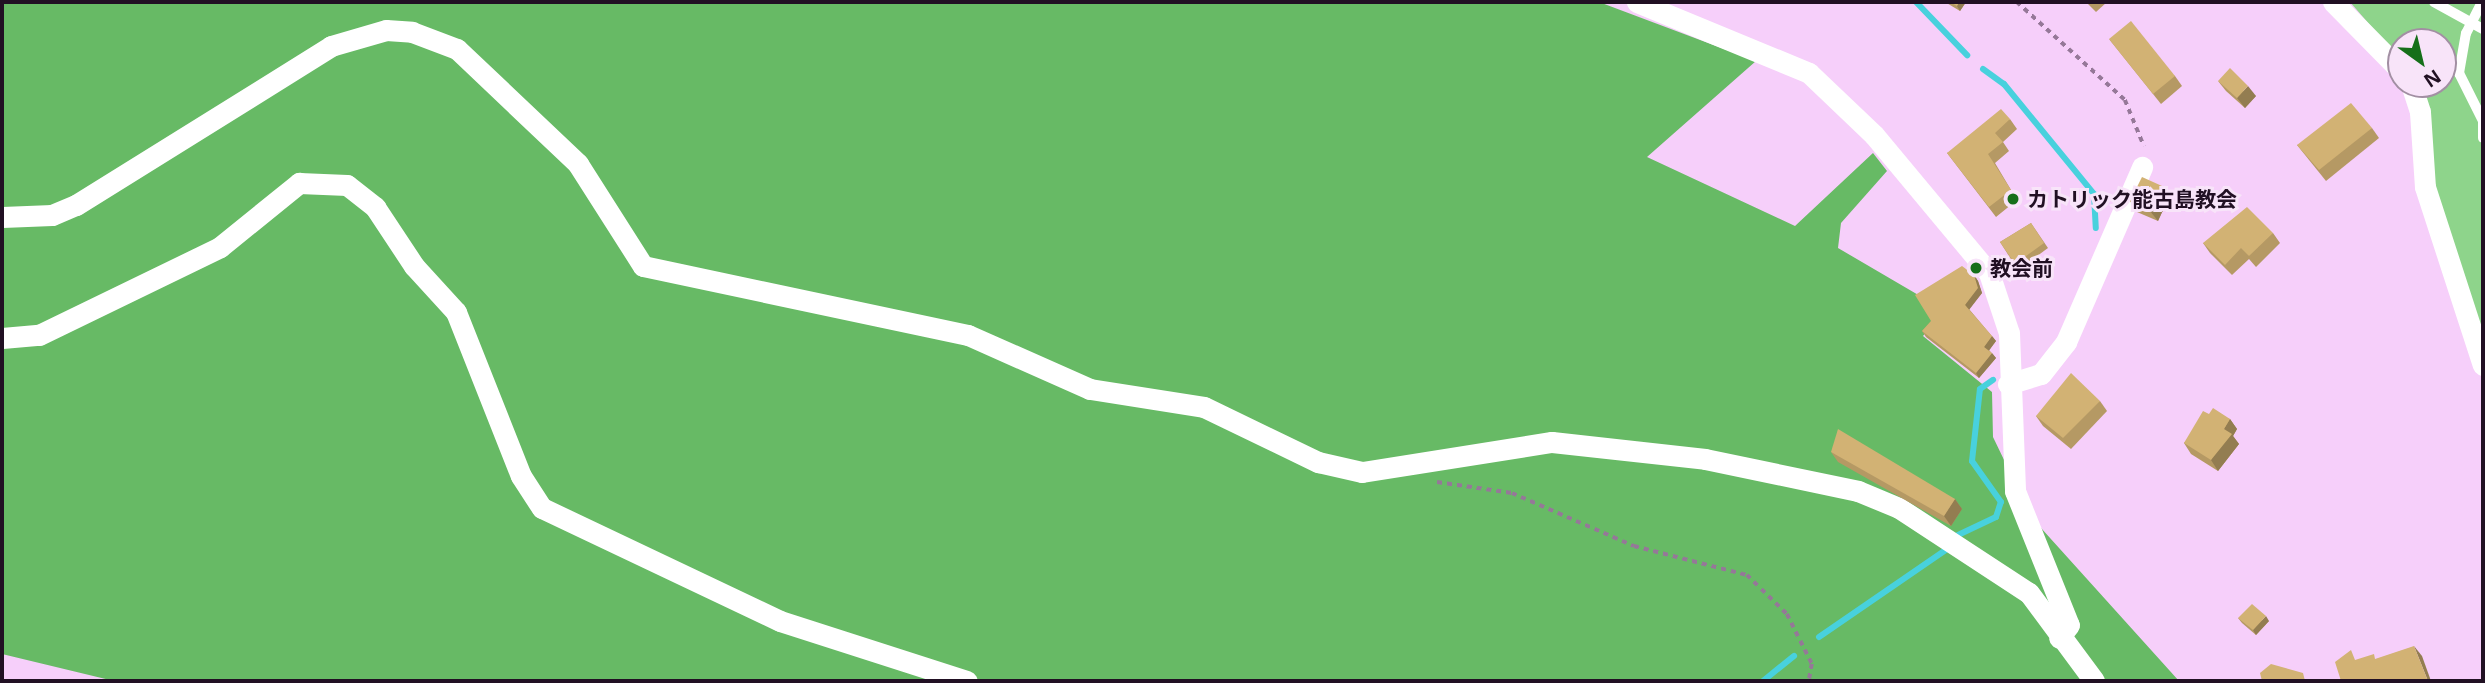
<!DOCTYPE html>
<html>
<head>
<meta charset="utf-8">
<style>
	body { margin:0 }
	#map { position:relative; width:2485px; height:683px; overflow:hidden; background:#f6cffa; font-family:"Noto Sans","Noto Sans JP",sans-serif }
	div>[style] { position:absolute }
	.green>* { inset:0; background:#8ed48b }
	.forest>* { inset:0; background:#67ba65 }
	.stream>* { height:6px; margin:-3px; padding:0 3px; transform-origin:3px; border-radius:3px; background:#48d1dd }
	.path>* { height:3.5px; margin-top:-1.75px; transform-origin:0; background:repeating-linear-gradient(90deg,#957898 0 5px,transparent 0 10px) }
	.lane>* { height:10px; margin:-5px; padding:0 5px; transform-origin:5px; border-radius:5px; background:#fff }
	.street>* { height:21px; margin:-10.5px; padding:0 10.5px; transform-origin:10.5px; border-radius:10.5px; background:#fff }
	.wall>* { inset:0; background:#b59964 }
	.shaded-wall>* { inset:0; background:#937d51 }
	.building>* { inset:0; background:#d2b274 }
	.dots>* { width:19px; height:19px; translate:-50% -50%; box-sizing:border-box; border:4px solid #f8e4f9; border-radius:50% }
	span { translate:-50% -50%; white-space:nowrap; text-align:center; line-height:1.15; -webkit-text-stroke:6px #f8e4f9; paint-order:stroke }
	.poi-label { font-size:21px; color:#211023; font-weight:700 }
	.left { translate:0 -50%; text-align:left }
	.frame { position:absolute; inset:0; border:4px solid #211023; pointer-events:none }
	.north { position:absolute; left:2387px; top:28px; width:70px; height:70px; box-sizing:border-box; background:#f8e4f9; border:2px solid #a28fa3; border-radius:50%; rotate:146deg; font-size:19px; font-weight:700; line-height:28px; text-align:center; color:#211023 }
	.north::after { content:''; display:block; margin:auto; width:24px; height:32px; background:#166f1a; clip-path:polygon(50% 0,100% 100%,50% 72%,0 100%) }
</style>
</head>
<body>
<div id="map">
	<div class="green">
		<i style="clip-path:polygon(2350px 2px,2483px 2px,2483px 353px,2431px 192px,2417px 84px,2443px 84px,2443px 42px,2401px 42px,2401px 61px)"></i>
	</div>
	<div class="forest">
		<i style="clip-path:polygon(2px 2px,1599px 2px,1756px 61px,1647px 157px,1795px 226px,1873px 153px,1887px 171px,1841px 223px,1838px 248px,1944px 310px,1923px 336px,1992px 392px,1993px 437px,2032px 518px,2179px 681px,114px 681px,2px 654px)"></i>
	</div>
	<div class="stream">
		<i style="left:1916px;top:2px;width:74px;rotate:46.1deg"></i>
		<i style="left:1983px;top:69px;width:26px;rotate:36deg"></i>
		<i style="left:2004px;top:84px;width:142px;rotate:50.7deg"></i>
		<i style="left:2094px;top:194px;width:34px;rotate:87deg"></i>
		<i style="left:1958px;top:535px;width:42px;rotate:-25.3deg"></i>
		<i style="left:1996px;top:517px;width:16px;rotate:-72deg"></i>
		<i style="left:2001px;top:502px;width:50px;rotate:-125.3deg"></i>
		<i style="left:1972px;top:461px;width:72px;rotate:-83.7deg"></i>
		<i style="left:1980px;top:389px;width:16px;rotate:-35deg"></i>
		<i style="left:1819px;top:637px;width:155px;rotate:-34.5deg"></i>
		<i style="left:1763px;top:681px;width:40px;rotate:-39deg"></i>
	</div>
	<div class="path">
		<i style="left:2017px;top:2px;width:146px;rotate:42.2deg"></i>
		<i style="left:2125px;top:100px;width:50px;rotate:67.6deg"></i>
		<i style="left:1437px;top:482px;width:76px;rotate:8.3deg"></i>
		<i style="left:1512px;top:493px;width:133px;rotate:23.5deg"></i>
		<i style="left:1634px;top:546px;width:117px;rotate:14.4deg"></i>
		<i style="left:1747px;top:575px;width:56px;rotate:44.3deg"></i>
		<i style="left:1787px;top:614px;width:56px;rotate:63.4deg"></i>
		<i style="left:1812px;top:664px;width:17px;rotate:100deg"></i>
	</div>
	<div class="lane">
		<i style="left:2434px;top:2px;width:56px;rotate:28.9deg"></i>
		<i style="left:2482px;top:2px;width:35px;rotate:117deg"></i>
		<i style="left:2466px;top:33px;width:41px;rotate:99.9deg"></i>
		<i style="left:2459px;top:73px;width:54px;rotate:63.4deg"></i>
		<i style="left:2483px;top:121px;width:17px;rotate:90deg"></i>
	</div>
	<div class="street">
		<i style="left:1637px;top:2px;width:186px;rotate:22.4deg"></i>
		<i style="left:1809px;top:73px;width:90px;rotate:43.6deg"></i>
		<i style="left:1874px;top:135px;width:180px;rotate:50.2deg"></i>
		<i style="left:1989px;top:273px;width:63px;rotate:71.6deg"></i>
		<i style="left:2009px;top:333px;width:158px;rotate:87.8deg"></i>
		<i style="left:2015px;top:491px;width:144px;rotate:68.1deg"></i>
		<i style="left:2069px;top:625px;width:16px;rotate:128deg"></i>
		<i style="left:2333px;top:2px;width:97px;rotate:45.4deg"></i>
		<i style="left:2411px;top:84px;width:29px;rotate:72deg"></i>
		<i style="left:2420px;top:112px;width:75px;rotate:86.2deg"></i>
		<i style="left:2425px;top:187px;width:187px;rotate:72deg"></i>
		<i style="left:2px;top:217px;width:50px;rotate:-2.3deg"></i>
		<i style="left:52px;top:215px;width:26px;rotate:-23deg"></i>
		<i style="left:76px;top:205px;width:301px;rotate:-31.9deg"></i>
		<i style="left:331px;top:46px;width:57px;rotate:-16.2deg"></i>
		<i style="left:386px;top:30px;width:26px;rotate:4deg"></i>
		<i style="left:412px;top:32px;width:48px;rotate:20.7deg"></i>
		<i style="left:457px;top:49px;width:167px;rotate:43.5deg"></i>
		<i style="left:578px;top:164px;width:121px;rotate:57.5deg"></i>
		<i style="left:643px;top:266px;width:332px;rotate:12deg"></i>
		<i style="left:968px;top:335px;width:133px;rotate:23.9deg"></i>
		<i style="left:1090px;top:389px;width:115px;rotate:9deg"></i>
		<i style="left:1204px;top:407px;width:127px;rotate:25.8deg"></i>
		<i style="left:1318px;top:462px;width:45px;rotate:12.8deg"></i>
		<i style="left:1362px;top:472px;width:192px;rotate:-9deg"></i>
		<i style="left:1552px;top:442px;width:154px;rotate:6.3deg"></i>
		<i style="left:1705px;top:459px;width:156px;rotate:11.8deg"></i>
		<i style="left:1858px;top:491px;width:44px;rotate:22.5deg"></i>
		<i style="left:1899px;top:508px;width:155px;rotate:33.2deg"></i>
		<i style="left:2029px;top:593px;width:109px;rotate:53.5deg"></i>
		<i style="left:2px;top:338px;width:37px;rotate:-5deg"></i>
		<i style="left:39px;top:335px;width:201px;rotate:-25.9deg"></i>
		<i style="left:220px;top:247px;width:102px;rotate:-39deg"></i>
		<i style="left:299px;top:183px;width:48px;rotate:2.4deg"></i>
		<i style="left:347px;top:185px;width:36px;rotate:38deg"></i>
		<i style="left:375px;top:207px;width:71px;rotate:56.5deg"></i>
		<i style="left:414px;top:266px;width:62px;rotate:47.6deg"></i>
		<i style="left:456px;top:312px;width:176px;rotate:68.4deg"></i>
		<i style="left:521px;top:476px;width:38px;rotate:57deg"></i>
		<i style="left:542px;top:508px;width:263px;rotate:25.4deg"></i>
		<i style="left:780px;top:621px;width:196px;rotate:17.8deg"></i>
		<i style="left:2008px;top:384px;width:34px;rotate:-17deg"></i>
		<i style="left:2041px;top:374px;width:41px;rotate:-52deg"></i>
		<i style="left:2066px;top:342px;width:191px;rotate:-66.5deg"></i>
	</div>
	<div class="wall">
		<i style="clip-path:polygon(1945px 2px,1966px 2px,1960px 11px)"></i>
		<i style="clip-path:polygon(2086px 2px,2107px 2px,2096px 12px)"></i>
		<i style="clip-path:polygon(2109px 39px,2175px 76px,2182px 86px,2161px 104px)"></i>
		<i style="clip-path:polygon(2218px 81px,2256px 96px,2245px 108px,2226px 91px)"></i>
		<i style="clip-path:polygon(2010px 119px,2017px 129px,2003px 142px,2009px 151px,1995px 163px,2017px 200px,1996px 217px,1947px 153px)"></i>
		<i style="clip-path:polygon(2372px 128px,2379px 138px,2326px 181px,2297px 145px)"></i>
		<i style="clip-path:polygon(2162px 186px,2169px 197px,2158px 221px,2137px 212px,2130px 201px)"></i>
		<i style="clip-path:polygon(2031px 223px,2048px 248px,2018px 270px,2000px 242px)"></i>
		<i style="clip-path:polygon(2273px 233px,2280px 243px,2256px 267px,2249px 259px,2232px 275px,2210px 253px,2203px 243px)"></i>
		<i style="clip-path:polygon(1974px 275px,1978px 281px,1982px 293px,1969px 309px,1996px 341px,1989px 350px,1996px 358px,1979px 378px,1926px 337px,1922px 331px)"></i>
		<i style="clip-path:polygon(2100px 401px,2107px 411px,2071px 449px,2043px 426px,2036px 416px)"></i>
		<i style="clip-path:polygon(2209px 414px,2230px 419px,2237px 429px,2233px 436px,2239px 444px,2218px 471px,2191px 454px,2184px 443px)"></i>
		<i style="clip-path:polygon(1831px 452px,1955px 499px,1962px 509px,1951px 526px,1838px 462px)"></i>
		<i style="clip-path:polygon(2238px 618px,2269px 621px,2256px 635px,2242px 623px)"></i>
	</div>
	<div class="shaded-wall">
		<i style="clip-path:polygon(1959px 2px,1966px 2px,1960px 11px,1957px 6px)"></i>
		<i style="clip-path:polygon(2248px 86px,2256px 96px,2245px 108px,2237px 98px)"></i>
		<i style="clip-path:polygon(2162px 186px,2169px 197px,2158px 221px,2150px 211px)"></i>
		<i style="clip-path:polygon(1974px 275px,1978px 281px,1982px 293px,1969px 310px,1965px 305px)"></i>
		<i style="clip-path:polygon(1992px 336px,1996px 341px,1988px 352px,1984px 347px)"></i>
		<i style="clip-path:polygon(1992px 353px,1996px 358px,1979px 378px,1976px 373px)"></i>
		<i style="clip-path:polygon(2230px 419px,2237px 429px,2233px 436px,2239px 444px,2218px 471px,2211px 460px,2224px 429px)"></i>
		<i style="clip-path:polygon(1955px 499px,1962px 509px,1951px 526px,1944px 516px)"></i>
		<i style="clip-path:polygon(2266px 616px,2269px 621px,2256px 635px,2253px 630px)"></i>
		<i style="clip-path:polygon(2414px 646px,2422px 656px,2431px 681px,2428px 681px)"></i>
	</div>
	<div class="building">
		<i style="clip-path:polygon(1950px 2px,1959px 2px,1957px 6px)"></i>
		<i style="clip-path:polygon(2131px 21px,2175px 76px,2153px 94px,2109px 39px)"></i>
		<i style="clip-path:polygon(2230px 68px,2248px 86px,2237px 98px,2218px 81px)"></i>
		<i style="clip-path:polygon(2351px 103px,2372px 128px,2319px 170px,2297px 145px)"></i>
		<i style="clip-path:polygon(2001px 109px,2010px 119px,1995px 133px,2003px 142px,1988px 154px,2011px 190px,1989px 207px,1947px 153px)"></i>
		<i style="clip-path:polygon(2142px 177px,2162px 186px,2150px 211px,2130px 201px)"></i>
		<i style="clip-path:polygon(2247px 207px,2273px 233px,2249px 256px,2241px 248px,2225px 265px,2203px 243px)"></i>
		<i style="clip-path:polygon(2031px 223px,2044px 243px,2015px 264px,2000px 242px)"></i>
		<i style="clip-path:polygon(1962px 266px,1974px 275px,1978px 288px,1965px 305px,1992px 336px,1984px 347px,1992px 353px,1976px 373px,1922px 331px,1931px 321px,1915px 295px)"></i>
		<i style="clip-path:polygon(2071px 373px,2100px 401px,2063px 438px,2036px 416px)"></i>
		<i style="clip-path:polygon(2213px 408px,2230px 419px,2224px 429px,2232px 434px,2211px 460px,2184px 443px,2203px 411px,2209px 414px)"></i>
		<i style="clip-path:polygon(1838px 429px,1955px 499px,1944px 516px,1831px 452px)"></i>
		<i style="clip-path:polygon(2252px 604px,2266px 616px,2253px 630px,2238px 618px)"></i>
		<i style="clip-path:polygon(2414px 646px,2428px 681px,2406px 681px,2405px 679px,2388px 681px,2341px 681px,2335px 662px,2351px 650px,2355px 660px,2374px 654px,2375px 659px)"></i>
		<i style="clip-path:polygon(2271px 664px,2303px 673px,2305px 681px,2262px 681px,2260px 673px)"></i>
	</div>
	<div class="dots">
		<i style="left:2013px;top:199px;background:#166f1a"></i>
		<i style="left:1976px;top:268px;background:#166f1a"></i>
	</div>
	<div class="poi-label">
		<span class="left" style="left:2027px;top:199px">カトリック能古島教会</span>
		<span class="left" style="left:1990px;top:268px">教会前</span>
	</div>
	<div class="frame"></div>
	<div class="north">N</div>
</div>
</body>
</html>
